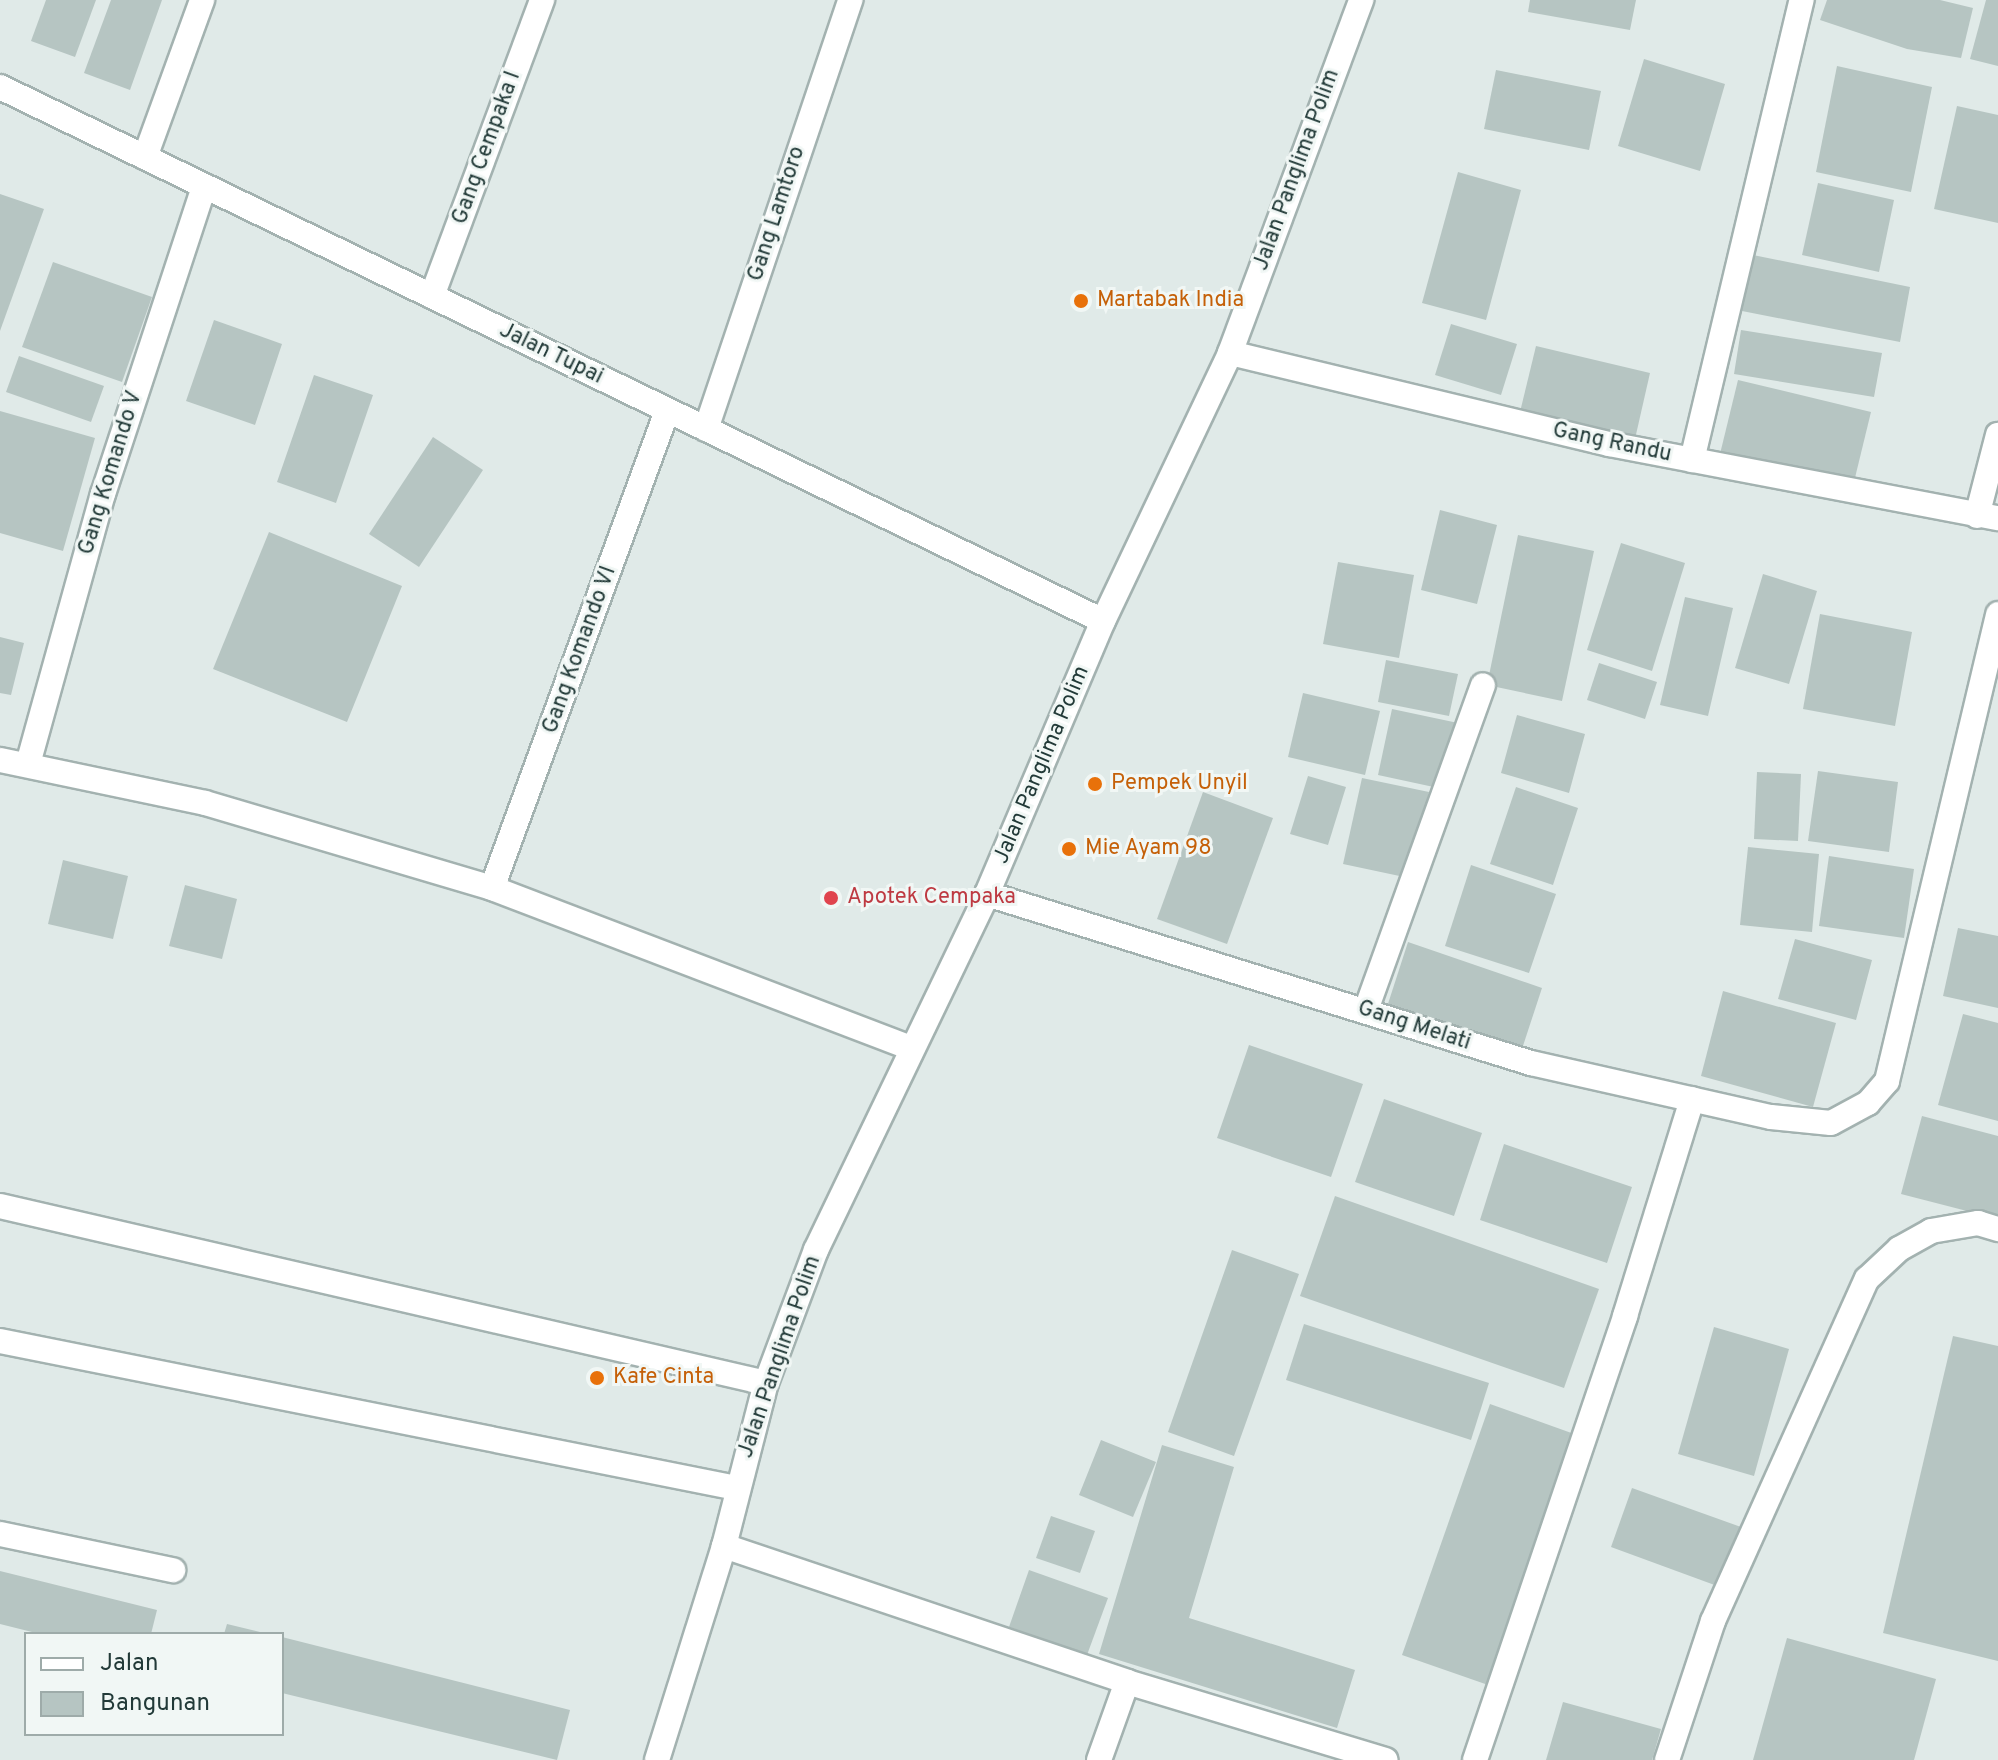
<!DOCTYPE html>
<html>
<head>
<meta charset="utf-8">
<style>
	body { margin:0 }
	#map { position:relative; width:1998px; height:1760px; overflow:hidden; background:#e0eae8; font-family:Overpass,sans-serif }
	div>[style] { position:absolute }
	.building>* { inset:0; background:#b6c5c2 }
	.roads { filter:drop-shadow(2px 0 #a3b2b0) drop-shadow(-2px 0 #a3b2b0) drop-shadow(0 2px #a3b2b0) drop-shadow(0 -2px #a3b2b0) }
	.street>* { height:24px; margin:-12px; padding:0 12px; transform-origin:12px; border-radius:12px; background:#fff }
	.secondary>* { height:24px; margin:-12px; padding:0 12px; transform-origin:12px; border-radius:12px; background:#fff }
	.dots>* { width:22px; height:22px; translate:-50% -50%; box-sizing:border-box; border:4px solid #f1f7f5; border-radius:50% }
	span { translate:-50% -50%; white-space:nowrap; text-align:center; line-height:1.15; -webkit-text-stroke:6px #f1f7f5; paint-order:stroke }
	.street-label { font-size:22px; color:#223a38 }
	.food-label { font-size:22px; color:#c56008 }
	.left { translate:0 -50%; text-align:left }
	.health-label { font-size:22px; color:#be3a42 }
	.legend { position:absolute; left:24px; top:1632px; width:260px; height:104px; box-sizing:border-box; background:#f1f7f5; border:2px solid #9eaba9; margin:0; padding:10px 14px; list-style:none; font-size:24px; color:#223a38 }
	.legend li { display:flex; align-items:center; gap:16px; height:40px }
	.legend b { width:40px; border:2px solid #9eaba9 }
</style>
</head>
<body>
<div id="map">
	<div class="building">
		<i style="clip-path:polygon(46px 0,96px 0,75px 57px,31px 41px)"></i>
		<i style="clip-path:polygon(111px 0,162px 0,130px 90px,84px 73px)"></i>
		<i style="clip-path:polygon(1530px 0,1636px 0,1630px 30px,1528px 12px)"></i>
		<i style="clip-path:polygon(1827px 0,1940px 0,1973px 8px,1961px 58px,1907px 49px,1820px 20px)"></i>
		<i style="clip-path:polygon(1986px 0,1998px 0,1998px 66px,1970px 59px)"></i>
		<i style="clip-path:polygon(1644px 59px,1725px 84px,1700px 171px,1618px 146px)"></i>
		<i style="clip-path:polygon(1837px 66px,1932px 87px,1911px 192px,1816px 172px)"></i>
		<i style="clip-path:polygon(1496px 70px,1601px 91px,1589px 150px,1484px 129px)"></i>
		<i style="clip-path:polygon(1957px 106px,1998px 115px,1998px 223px,1934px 209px)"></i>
		<i style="clip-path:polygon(1458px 172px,1521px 190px,1486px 320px,1422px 303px)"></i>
		<i style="clip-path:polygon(1818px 183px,1894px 200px,1879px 272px,1802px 255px)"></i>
		<i style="clip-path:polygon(0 194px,44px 209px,0 331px)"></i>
		<i style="clip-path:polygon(1753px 255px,1910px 287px,1900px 342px,1742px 311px)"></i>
		<i style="clip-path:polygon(53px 262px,152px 297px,122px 382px,22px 347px)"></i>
		<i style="clip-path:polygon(214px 320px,282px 344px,255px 425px,186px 401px)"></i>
		<i style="clip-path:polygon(1451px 324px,1517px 344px,1501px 395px,1435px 375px)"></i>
		<i style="clip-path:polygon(1741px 330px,1882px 353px,1874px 397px,1734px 374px)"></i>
		<i style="clip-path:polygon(1536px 346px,1650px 373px,1635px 439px,1520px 412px)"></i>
		<i style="clip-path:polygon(19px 356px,104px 386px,91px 422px,6px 392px)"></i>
		<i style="clip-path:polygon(314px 375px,373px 395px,336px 503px,277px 482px)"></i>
		<i style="clip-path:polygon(1738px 380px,1871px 412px,1853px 486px,1720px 454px)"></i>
		<i style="clip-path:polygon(0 411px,95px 438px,63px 551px,0 533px)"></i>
		<i style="clip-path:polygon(433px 437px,483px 470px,419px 567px,369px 534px)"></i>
		<i style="clip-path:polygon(1440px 510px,1497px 525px,1477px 604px,1421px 590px)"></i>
		<i style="clip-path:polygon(269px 532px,402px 586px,347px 722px,213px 669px)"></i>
		<i style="clip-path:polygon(1518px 535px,1594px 551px,1562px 701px,1487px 685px)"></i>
		<i style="clip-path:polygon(1621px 543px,1685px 563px,1652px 671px,1587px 650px)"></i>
		<i style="clip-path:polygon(1338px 562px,1414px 575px,1399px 658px,1323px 644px)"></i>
		<i style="clip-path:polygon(1763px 574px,1817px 591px,1789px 684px,1735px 668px)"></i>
		<i style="clip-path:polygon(1685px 597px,1733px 608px,1708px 716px,1660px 705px)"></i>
		<i style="clip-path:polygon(1820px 614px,1912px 632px,1895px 726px,1803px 709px)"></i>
		<i style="clip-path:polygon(0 637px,24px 643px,11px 695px,0 693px)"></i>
		<i style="clip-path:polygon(1386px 660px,1458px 674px,1449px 716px,1378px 702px)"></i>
		<i style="clip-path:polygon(1599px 663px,1657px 682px,1645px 719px,1587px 700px)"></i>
		<i style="clip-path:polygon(1303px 693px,1380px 711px,1365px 775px,1288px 757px)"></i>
		<i style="clip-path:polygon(1392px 709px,1458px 723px,1443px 789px,1378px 775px)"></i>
		<i style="clip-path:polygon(1517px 715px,1585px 734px,1569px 793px,1501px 773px)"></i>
		<i style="clip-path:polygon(1818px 771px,1898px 782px,1889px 852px,1808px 841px)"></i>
		<i style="clip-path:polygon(1757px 772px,1801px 774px,1798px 841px,1754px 839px)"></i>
		<i style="clip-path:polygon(1308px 776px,1346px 787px,1328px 845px,1290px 834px)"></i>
		<i style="clip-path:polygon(1362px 778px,1429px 792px,1409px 878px,1343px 864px)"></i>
		<i style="clip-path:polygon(1516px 787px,1578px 808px,1553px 885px,1490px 864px)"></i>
		<i style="clip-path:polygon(1203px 792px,1273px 818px,1227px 944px,1157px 919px)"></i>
		<i style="clip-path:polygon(1748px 847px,1819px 854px,1812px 932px,1740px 925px)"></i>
		<i style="clip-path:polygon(1829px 856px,1914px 869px,1904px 938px,1819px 926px)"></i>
		<i style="clip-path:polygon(63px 860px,128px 876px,113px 939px,48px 924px)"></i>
		<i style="clip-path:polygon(1471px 865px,1556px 894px,1529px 973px,1445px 946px)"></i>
		<i style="clip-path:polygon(185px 885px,237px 899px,222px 959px,169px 946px)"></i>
		<i style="clip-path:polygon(1958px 928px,1998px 936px,1998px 1008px,1943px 996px)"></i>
		<i style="clip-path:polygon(1795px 939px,1872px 960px,1856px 1020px,1778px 999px)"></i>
		<i style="clip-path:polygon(1408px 942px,1542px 988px,1519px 1058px,1385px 1013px)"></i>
		<i style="clip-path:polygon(1723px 991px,1836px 1023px,1813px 1107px,1701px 1076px)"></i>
		<i style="clip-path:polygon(1963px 1014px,1998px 1023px,1998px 1121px,1938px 1105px)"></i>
		<i style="clip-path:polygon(1249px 1045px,1363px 1084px,1331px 1177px,1217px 1138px)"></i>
		<i style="clip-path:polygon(1384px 1099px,1482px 1133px,1454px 1216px,1355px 1182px)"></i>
		<i style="clip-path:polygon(1922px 1116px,1998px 1136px,1998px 1219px,1901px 1194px)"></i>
		<i style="clip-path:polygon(1504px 1144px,1632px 1187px,1607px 1263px,1480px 1220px)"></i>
		<i style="clip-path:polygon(1335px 1196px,1599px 1289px,1564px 1388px,1300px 1296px)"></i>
		<i style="clip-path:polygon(1232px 1250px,1299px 1274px,1234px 1456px,1168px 1432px)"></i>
		<i style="clip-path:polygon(1304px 1324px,1489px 1383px,1471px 1440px,1286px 1380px)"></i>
		<i style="clip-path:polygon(1714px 1327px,1789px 1349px,1754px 1476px,1678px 1454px)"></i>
		<i style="clip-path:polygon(1953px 1336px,1998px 1346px,1998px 1661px,1883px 1633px)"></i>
		<i style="clip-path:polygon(1490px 1404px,1577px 1435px,1491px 1686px,1402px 1655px)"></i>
		<i style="clip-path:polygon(1101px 1440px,1156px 1462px,1133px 1517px,1079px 1495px)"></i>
		<i style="clip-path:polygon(1162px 1445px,1234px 1467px,1189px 1618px,1355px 1670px,1337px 1728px,1099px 1654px)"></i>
		<i style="clip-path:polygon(1632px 1488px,1741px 1527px,1720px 1587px,1611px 1547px)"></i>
		<i style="clip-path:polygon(1051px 1516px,1095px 1531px,1080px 1573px,1036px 1558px)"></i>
		<i style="clip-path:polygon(1029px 1570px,1108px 1598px,1087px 1655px,1009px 1627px)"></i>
		<i style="clip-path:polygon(0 1571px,157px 1610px,151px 1634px,40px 1634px,0 1624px)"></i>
		<i style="clip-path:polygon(227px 1624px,264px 1633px,264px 1634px,224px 1634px)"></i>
		<i style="clip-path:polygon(282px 1637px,570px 1710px,557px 1760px,282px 1693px)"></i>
		<i style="clip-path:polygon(1787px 1638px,1936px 1679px,1914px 1760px,1753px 1760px)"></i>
		<i style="clip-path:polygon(1563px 1702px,1661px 1729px,1652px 1760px,1546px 1760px)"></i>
	</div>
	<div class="roads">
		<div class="street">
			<i style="left:145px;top:157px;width:167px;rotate:-70deg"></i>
			<i style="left:432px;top:296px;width:316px;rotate:-69.6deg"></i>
			<i style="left:1230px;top:353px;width:390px;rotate:13.5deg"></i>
			<i style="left:1609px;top:444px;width:396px;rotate:10.8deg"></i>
			<i style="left:706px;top:429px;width:453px;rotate:-71.4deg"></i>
			<i style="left:1692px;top:460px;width:473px;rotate:-76.6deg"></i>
			<i style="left:1977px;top:516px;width:84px;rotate:-75.5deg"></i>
			<i style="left:0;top:760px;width:209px;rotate:11.8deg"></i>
			<i style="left:205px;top:803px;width:299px;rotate:16.5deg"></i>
			<i style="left:492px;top:888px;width:448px;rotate:20.9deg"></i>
			<i style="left:28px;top:764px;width:280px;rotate:-74.5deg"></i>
			<i style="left:103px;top:494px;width:324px;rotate:-71.8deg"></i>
			<i style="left:492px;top:888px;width:508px;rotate:-69.85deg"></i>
			<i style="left:987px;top:894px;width:570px;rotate:17.26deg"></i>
			<i style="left:1531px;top:1063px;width:246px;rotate:12.7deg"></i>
			<i style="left:1771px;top:1117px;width:60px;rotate:5.7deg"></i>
			<i style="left:1831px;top:1123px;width:42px;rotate:-28.4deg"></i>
			<i style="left:1868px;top:1103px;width:29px;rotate:-49deg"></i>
			<i style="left:1887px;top:1081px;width:480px;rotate:-76.6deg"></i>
			<i style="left:1366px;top:1010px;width:345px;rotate:-70.2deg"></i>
			<i style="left:0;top:1206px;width:786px;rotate:13.01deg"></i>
			<i style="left:0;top:1341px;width:751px;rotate:11.29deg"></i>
			<i style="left:0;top:1534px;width:177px;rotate:11.8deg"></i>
			<i style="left:724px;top:1546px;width:425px;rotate:18.6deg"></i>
			<i style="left:1127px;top:1682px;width:270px;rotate:16.8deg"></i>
			<i style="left:1099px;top:1760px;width:83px;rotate:-70.3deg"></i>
			<i style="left:1475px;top:1760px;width:469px;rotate:-71.3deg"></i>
			<i style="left:1625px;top:1316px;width:227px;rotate:-72.8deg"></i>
			<i style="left:1667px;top:1760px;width:146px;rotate:-71.7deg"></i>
			<i style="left:1713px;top:1621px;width:375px;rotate:-65.8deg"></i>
			<i style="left:1867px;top:1279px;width:44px;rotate:-43.2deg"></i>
			<i style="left:1899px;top:1249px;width:37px;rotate:-29deg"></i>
			<i style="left:1931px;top:1231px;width:48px;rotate:-9.7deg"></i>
			<i style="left:1978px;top:1223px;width:21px;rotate:17deg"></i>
		</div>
		<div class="secondary">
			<i style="left:0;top:87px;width:1225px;rotate:25.83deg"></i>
			<i style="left:657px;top:1760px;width:224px;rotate:-72.6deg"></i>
			<i style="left:724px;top:1546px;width:168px;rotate:-75.6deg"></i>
			<i style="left:766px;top:1383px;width:142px;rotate:-69.4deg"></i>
			<i style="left:816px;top:1250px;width:395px;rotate:-64.3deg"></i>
			<i style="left:987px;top:894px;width:297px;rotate:-67deg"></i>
			<i style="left:1103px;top:621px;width:297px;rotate:-64.6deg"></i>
			<i style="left:1230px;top:353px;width:377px;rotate:-69.6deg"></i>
		</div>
	</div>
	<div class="dots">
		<i style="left:1081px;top:301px;background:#e8710a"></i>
		<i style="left:1095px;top:784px;background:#e8710a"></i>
		<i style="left:1069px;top:849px;background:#e8710a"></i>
		<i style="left:831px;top:898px;background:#e0444e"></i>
		<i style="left:597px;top:1378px;background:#e8710a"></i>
	</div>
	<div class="street-label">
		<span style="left:487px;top:148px;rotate:-70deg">Gang Cempaka I</span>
		<span style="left:1297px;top:170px;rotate:-70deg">Jalan Panglima Polim</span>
		<span style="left:777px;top:214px;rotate:-72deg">Gang Lamtoro</span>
		<span style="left:551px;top:354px;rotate:26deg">Jalan Tupai</span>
		<span style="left:1612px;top:443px;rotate:12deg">Gang Randu</span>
		<span style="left:111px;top:473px;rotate:-73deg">Gang Komando V</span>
		<span style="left:580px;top:650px;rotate:-70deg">Gang Komando VI</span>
		<span style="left:1042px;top:765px;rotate:-67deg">Jalan Panglima Polim</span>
		<span style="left:1414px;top:1026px;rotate:18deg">Gang Melati</span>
		<span style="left:780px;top:1357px;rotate:-71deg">Jalan Panglima Polim</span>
	</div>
	<div class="food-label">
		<span class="left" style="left:1097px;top:301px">Martabak India</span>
		<span class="left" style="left:1111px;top:784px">Pempek Unyil</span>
		<span class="left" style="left:1085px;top:849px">Mie Ayam 98</span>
		<span class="left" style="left:613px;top:1378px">Kafe Cinta</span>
	</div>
	<div class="health-label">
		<span class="left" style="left:847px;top:898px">Apotek Cempaka</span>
	</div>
	<ul class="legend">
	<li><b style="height:10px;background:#fff"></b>Jalan</li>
	<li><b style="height:22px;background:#b6c5c2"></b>Bangunan</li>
	</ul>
</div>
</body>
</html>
